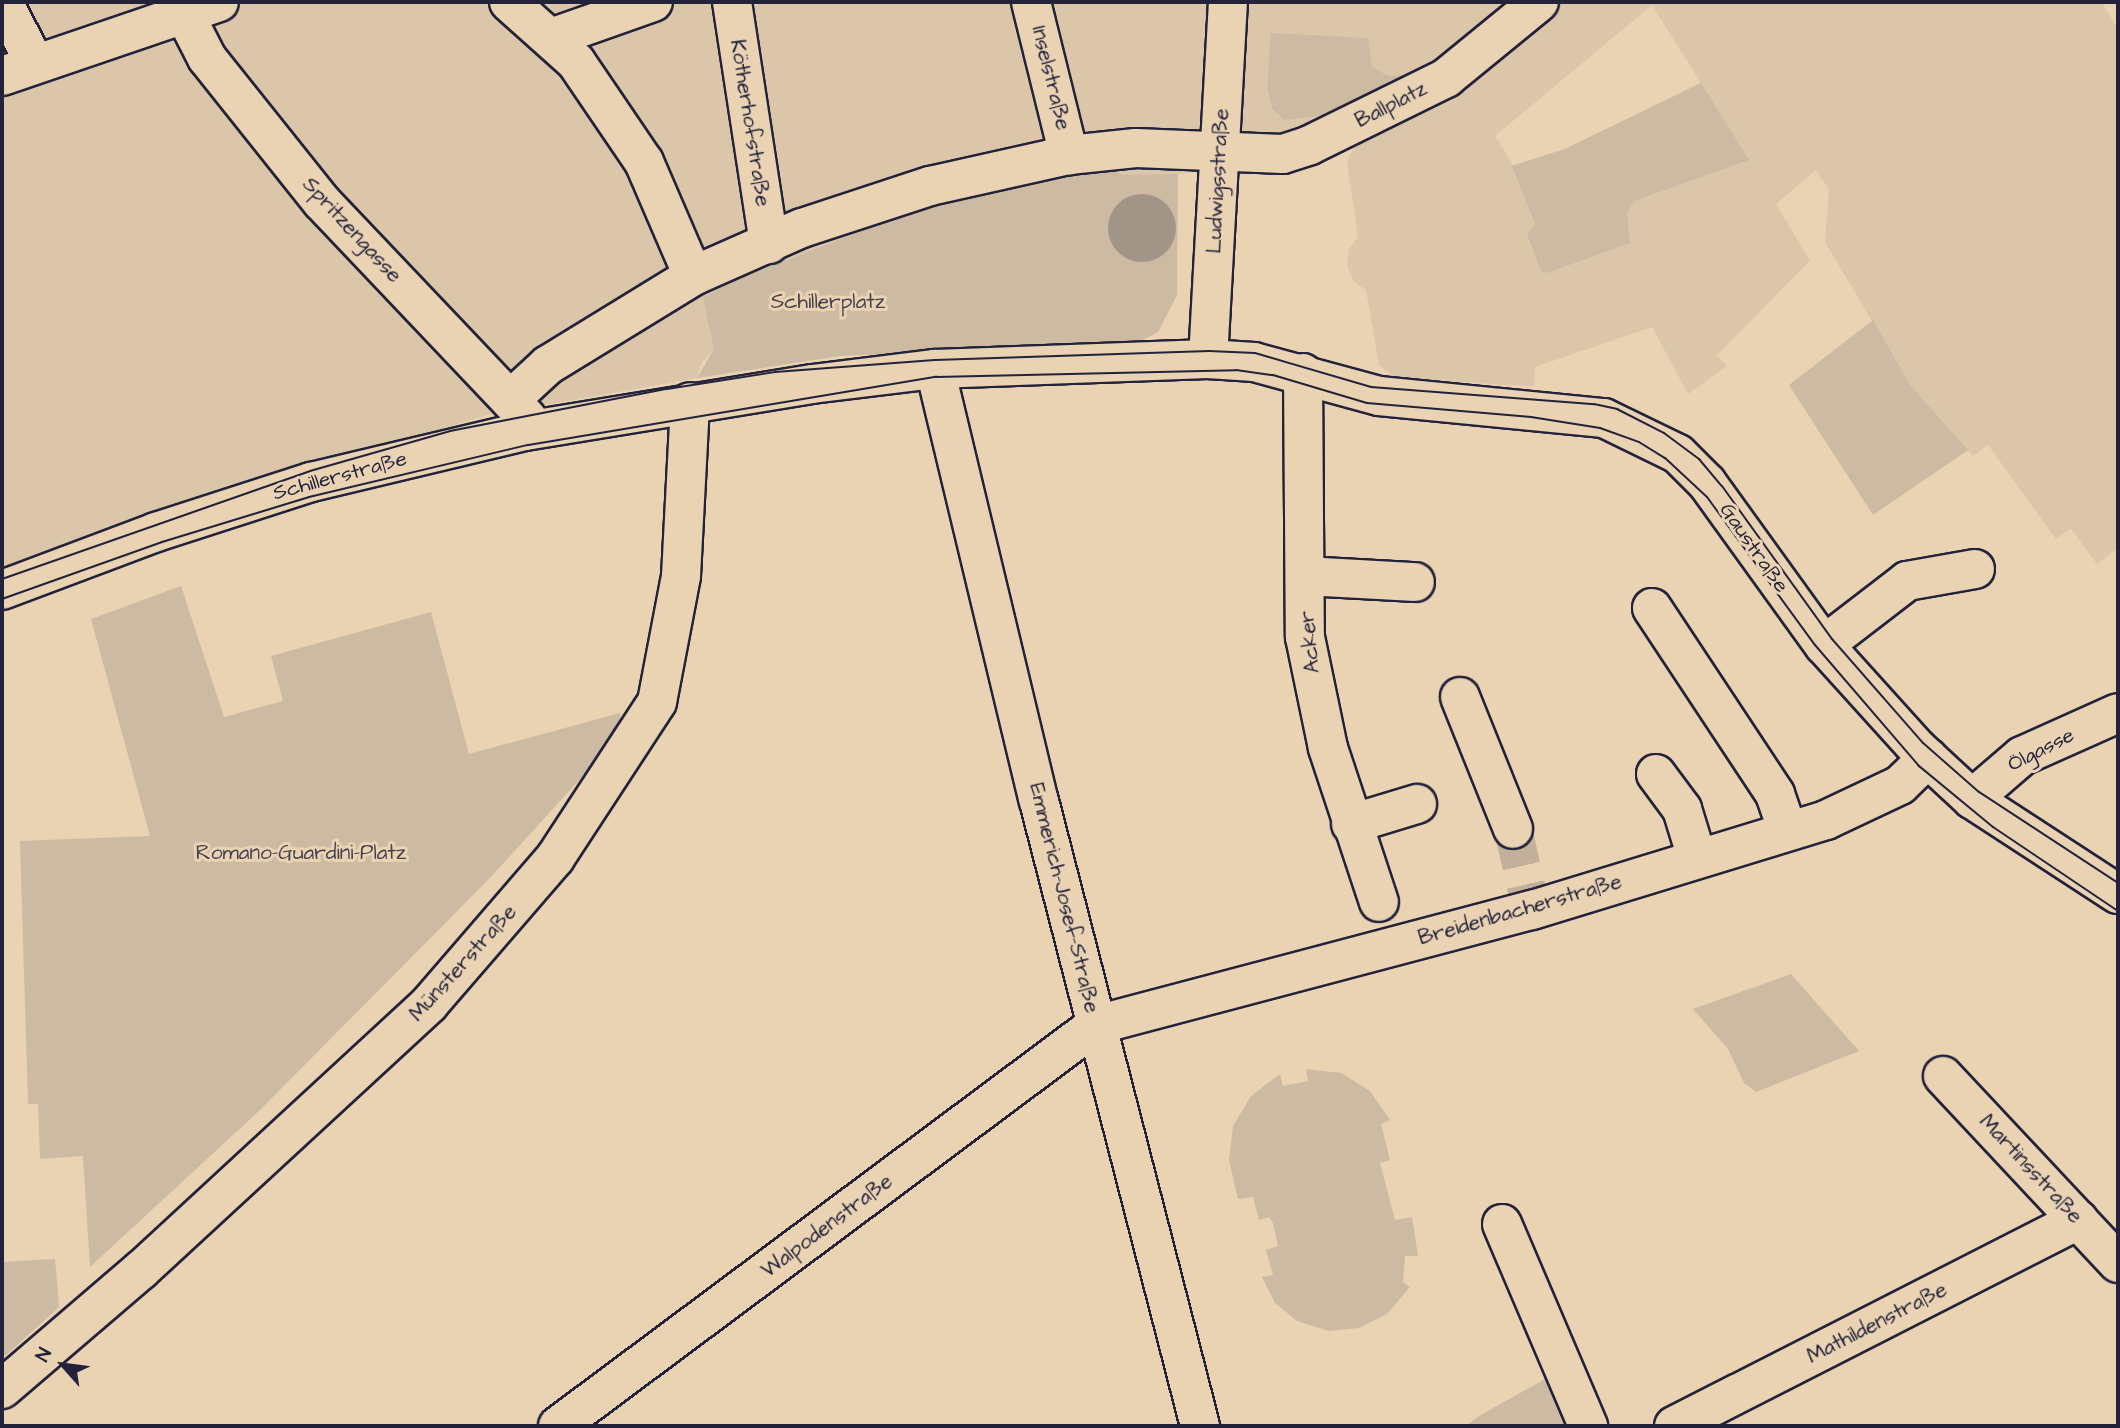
<!DOCTYPE html>
<html>
<head>
<meta charset="utf-8">
<style>
	body { margin:0 }
	#map { position:relative; width:2120px; height:1428px; overflow:hidden; background:#ead3b3; font-family:"Architects Daughter",sans-serif }
	div>[style] { position:absolute }
	.built>* { inset:0; background:#dbc6aa }
	.green>* { inset:0; background:#cdbaa2 }
	.water>* { inset:0; background:#a39488 }
	.round { border-radius:50% }
	.minor-tunnel>* { height:38px; margin-top:-19px; transform-origin:0; background:repeating-linear-gradient(90deg,#c2b09b 0 38px,transparent 0 57px) }
	.roads { filter:drop-shadow(2px 0 #22223b) drop-shadow(-2px 0 #22223b) drop-shadow(0 2px #22223b) drop-shadow(0 -2px #22223b) }
	.minor>* { height:38px; margin:-19px; padding:0 19px; transform-origin:19px; border-radius:19px; background:#ead3b3 }
	.tram>* { height:2px; margin:-1px; padding:0 1px; transform-origin:1px; border-radius:1px; background:#22223b }
	span { translate:-50% -50%; white-space:nowrap; text-align:center; line-height:1.15; -webkit-text-stroke:6px #ead3b3; paint-order:stroke }
	.street-label { font-size:21px; color:#22223b }
	.park-label { font-size:21px; color:#444050 }
	.frame { position:absolute; inset:0; border:4px solid #22223b; pointer-events:none }
	.north { position:absolute; left:28px; top:1330px; width:70px; height:70px; -webkit-text-stroke:5px #ead3b3; paint-order:stroke; rotate:298deg; font-size:19px; font-weight:700; line-height:28px; text-align:center; color:#22223b }
	.north::after { content:''; display:block; margin:auto; width:24px; height:32px; background:#22223b; clip-path:polygon(50% 0,100% 100%,50% 72%,0 100%) }
</style>
</head>
<body>
<div id="map">
	<div class="built">
		<i style="clip-path:polygon(evenodd,2px 2px,2102px 2px,2118px 30px,2118px 548px,2097px 564px,2071px 529px,2056px 539px,1988px 445px,1973px 456px,1910px 385px,1825px 242px,1829px 190px,1816px 170px,1776px 204px,1810px 261px,1717px 355px,1727px 366px,1688px 394px,1652px 327px,1535px 367px,1534px 386px,1503px 385px,1393px 376px,1379px 365px,1366px 290px,1354px 282px,1347px 265px,1349px 249px,1358px 237px,1347px 162px,1356px 143px,1178px 174px,1124px 175px,1106px 168px,861px 232px,748px 275px,713px 329px,714px 349px,702px 362px,697px 378px,488px 415px,199px 499px,2px 571px,2px 2px,1652px 5px,1701px 83px,1565px 149px,1513px 165px,1495px 136px,1652px 5px)"></i>
	</div>
	<div class="green">
		<i style="clip-path:polygon(1271px 33px,1368px 38px,1372px 67px,1388px 76px,1406px 75px,1319px 116px,1284px 120px,1272px 108px,1267px 86px)"></i>
		<i style="clip-path:polygon(1701px 83px,1749px 160px,1634px 201px,1627px 213px,1630px 243px,1547px 273px,1541px 271px,1527px 234px,1535px 224px,1512px 166px,1565px 149px)"></i>
		<i style="clip-path:polygon(1106px 168px,1124px 175px,1178px 174px,1177px 295px,1158px 332px,1141px 341px,840px 356px,697px 378px,714px 349px,703px 297px,748px 275px,940px 201px)"></i>
		<i style="clip-path:polygon(1873px 320px,1910px 385px,1968px 450px,1873px 515px,1789px 385px)"></i>
		<i style="clip-path:polygon(181px 586px,224px 717px,283px 701px,271px 656px,431px 612px,469px 754px,620px 713px,622px 733px,489px 879px,260px 1110px,90px 1267px,83px 1156px,40px 1159px,38px 1104px,28px 1104px,20px 841px,150px 836px,91px 619px)"></i>
		<i style="clip-path:polygon(1791px 974px,1859px 1051px,1756px 1092px,1744px 1083px,1728px 1049px,1693px 1009px)"></i>
		<i style="clip-path:polygon(1306px 1069px,1341px 1073px,1370px 1091px,1390px 1120px,1381px 1124px,1390px 1160px,1380px 1163px,1395px 1220px,1412px 1217px,1418px 1256px,1405px 1256px,1403px 1282px,1410px 1287px,1387px 1314px,1359px 1328px,1329px 1331px,1297px 1321px,1275px 1303px,1262px 1277px,1273px 1275px,1266px 1250px,1278px 1246px,1273px 1223px,1269px 1217px,1259px 1220px,1253px 1197px,1238px 1199px,1229px 1160px,1233px 1126px,1251px 1096px,1280px 1074px,1283px 1086px,1308px 1081px)"></i>
		<i style="clip-path:polygon(55px 1259px,59px 1307px,2px 1359px,2px 1262px)"></i>
		<i style="clip-path:polygon(1547px 1378px,1567px 1426px,1466px 1426px,1479px 1416px)"></i>
	</div>
	<div class="water">
		<i class="round" style="left:1108px;top:194px;width:68px;height:68px"></i>
	</div>
	<div class="minor-tunnel">
		<i style="left:1513px;top:829px;width:64px;rotate:77.3deg"></i>
	</div>
	<div class="roads">
		<div class="minor">
			<i style="left:3px;top:2px;width:70px;rotate:62.7deg"></i>
			<i style="left:509px;top:2px;width:90px;rotate:41.8deg"></i>
			<i style="left:576px;top:62px;width:121px;rotate:55.8deg"></i>
			<i style="left:644px;top:162px;width:124px;rotate:66.7deg"></i>
			<i style="left:732px;top:2px;width:245px;rotate:81.3deg"></i>
			<i style="left:1031px;top:2px;width:158px;rotate:76.1deg"></i>
			<i style="left:185px;top:15px;width:48px;rotate:62.9deg"></i>
			<i style="left:207px;top:58px;width:184px;rotate:51.4deg"></i>
			<i style="left:322px;top:202px;width:298px;rotate:46.5deg"></i>
			<i style="left:551px;top:38px;width:108px;rotate:-19.4deg"></i>
			<i style="left:2px;top:76px;width:229px;rotate:-18.8deg"></i>
			<i style="left:1208px;top:359px;width:358px;rotate:-86.8deg"></i>
			<i style="left:935px;top:369px;width:444px;rotate:76.5deg"></i>
			<i style="left:1039px;top:801px;width:645px;rotate:75.55deg"></i>
			<i style="left:1303px;top:373px;width:264px;rotate:89.6deg"></i>
			<i style="left:1305px;top:637px;width:113px;rotate:78.3deg"></i>
			<i style="left:1328px;top:748px;width:162px;rotate:71.7deg"></i>
			<i style="left:510px;top:400px;width:52px;rotate:-42.6deg"></i>
			<i style="left:548px;top:365px;width:170px;rotate:-31.5deg"></i>
			<i style="left:693px;top:276px;width:119px;rotate:-23.8deg"></i>
			<i style="left:802px;top:228px;width:135px;rotate:-18.2deg"></i>
			<i style="left:930px;top:186px;width:142px;rotate:-12.6deg"></i>
			<i style="left:1069px;top:155px;width:67px;rotate:-6deg"></i>
			<i style="left:1136px;top:148px;width:147px;rotate:2.3deg"></i>
			<i style="left:1283px;top:154px;width:28px;rotate:-18deg"></i>
			<i style="left:1310px;top:145px;width:152px;rotate:-26.2deg"></i>
			<i style="left:1446px;top:78px;width:120px;rotate:-39.3deg"></i>
			<i style="left:1306px;top:576px;width:109px;rotate:3.2deg"></i>
			<i style="left:2px;top:590px;width:165px;rotate:-20.6deg"></i>
			<i style="left:156px;top:532px;width:163px;rotate:-17.9deg"></i>
			<i style="left:311px;top:482px;width:220px;rotate:-13.4deg"></i>
			<i style="left:525px;top:431px;width:291px;rotate:-9.3deg"></i>
			<i style="left:812px;top:384px;width:124px;rotate:-7deg"></i>
			<i style="left:935px;top:369px;width:273px;rotate:-2.1deg"></i>
			<i style="left:1208px;top:359px;width:46px;rotate:3.7deg"></i>
			<i style="left:1254px;top:362px;width:130px;rotate:15.2deg"></i>
			<i style="left:1379px;top:396px;width:226px;rotate:5.6deg"></i>
			<i style="left:1604px;top:418px;width:82px;rotate:25.9deg"></i>
			<i style="left:1678px;top:454px;width:41px;rotate:45deg"></i>
			<i style="left:1707px;top:483px;width:200px;rotate:54.2deg"></i>
			<i style="left:1824px;top:645px;width:140px;rotate:47.9deg"></i>
			<i style="left:1918px;top:749px;width:74px;rotate:42.8deg"></i>
			<i style="left:1972px;top:799px;width:174px;rotate:33.1deg"></i>
			<i style="left:1652px;top:608px;width:223px;rotate:56.5deg"></i>
			<i style="left:1775px;top:794px;width:39px;rotate:71deg"></i>
			<i style="left:1824px;top:645px;width:105px;rotate:-37.6deg"></i>
			<i style="left:1907px;top:581px;width:69px;rotate:-10deg"></i>
			<i style="left:1460px;top:697px;width:142px;rotate:68.1deg"></i>
			<i style="left:1656px;top:774px;width:44px;rotate:53.4deg"></i>
			<i style="left:1682px;top:809px;width:51px;rotate:73deg"></i>
			<i style="left:1972px;top:799px;width:66px;rotate:-40.7deg"></i>
			<i style="left:2022px;top:756px;width:105px;rotate:-24.1deg"></i>
			<i style="left:1351px;top:824px;width:69px;rotate:-16.9deg"></i>
			<i style="left:1943px;top:1076px;width:256px;rotate:46.9deg"></i>
			<i style="left:1502px;top:1224px;width:220px;rotate:66.9deg"></i>
			<i style="left:2px;top:1389px;width:183px;rotate:-40.6deg"></i>
			<i style="left:141px;top:1270px;width:392px;rotate:-42.7deg"></i>
			<i style="left:429px;top:1004px;width:193px;rotate:-49.2deg"></i>
			<i style="left:555px;top:858px;width:186px;rotate:-56.8deg"></i>
			<i style="left:657px;top:702px;width:128px;rotate:-79.2deg"></i>
			<i style="left:681px;top:576px;width:174px;rotate:-87deg"></i>
			<i style="left:558px;top:1426px;width:671px;rotate:-36.7deg"></i>
			<i style="left:1096px;top:1025px;width:451px;rotate:-14.8deg"></i>
			<i style="left:1532px;top:910px;width:307px;rotate:-17deg"></i>
			<i style="left:1826px;top:820px;width:82px;rotate:-25.3deg"></i>
			<i style="left:1900px;top:785px;width:39px;rotate:-44deg"></i>
			<i style="left:1674px;top:1426px;width:454px;rotate:-27deg"></i>
		</div>
	</div>
	<div class="tram">
		<i style="left:2px;top:579px;width:326px;rotate:-19.3deg"></i>
		<i style="left:310px;top:471px;width:146px;rotate:-15.9deg"></i>
		<i style="left:450px;top:431px;width:221px;rotate:-11deg"></i>
		<i style="left:667px;top:389px;width:109px;rotate:-8.9deg"></i>
		<i style="left:775px;top:372px;width:160px;rotate:-4.3deg"></i>
		<i style="left:935px;top:360px;width:274px;rotate:-1.9deg"></i>
		<i style="left:1209px;top:351px;width:46px;rotate:2.5deg"></i>
		<i style="left:1255px;top:353px;width:121px;rotate:16.3deg"></i>
		<i style="left:1371px;top:387px;width:224px;rotate:4.4deg"></i>
		<i style="left:1594px;top:404px;width:24px;rotate:12deg"></i>
		<i style="left:1617px;top:409px;width:53px;rotate:27.1deg"></i>
		<i style="left:1664px;top:433px;width:44px;rotate:36.6deg"></i>
		<i style="left:1699px;top:459px;width:35px;rotate:50deg"></i>
		<i style="left:1722px;top:486px;width:188px;rotate:54.3deg"></i>
		<i style="left:1832px;top:639px;width:138px;rotate:48.8deg"></i>
		<i style="left:1923px;top:743px;width:74px;rotate:41.2deg"></i>
		<i style="left:1979px;top:792px;width:166px;rotate:33.2deg"></i>
		<i style="left:2px;top:599px;width:170px;rotate:-19.6deg"></i>
		<i style="left:162px;top:542px;width:154px;rotate:-17deg"></i>
		<i style="left:309px;top:497px;width:225px;rotate:-13.4deg"></i>
		<i style="left:528px;top:445px;width:414px;rotate:-9.5deg"></i>
		<i style="left:936px;top:377px;width:300px;rotate:-1.3deg"></i>
		<i style="left:1236px;top:370px;width:37px;rotate:8deg"></i>
		<i style="left:1273px;top:375px;width:98px;rotate:16.6deg"></i>
		<i style="left:1367px;top:403px;width:165px;rotate:4.9deg"></i>
		<i style="left:1531px;top:417px;width:70px;rotate:9.1deg"></i>
		<i style="left:1600px;top:428px;width:41px;rotate:19.7deg"></i>
		<i style="left:1639px;top:442px;width:31px;rotate:32deg"></i>
		<i style="left:1665px;top:458px;width:57px;rotate:42.9deg"></i>
		<i style="left:1707px;top:497px;width:183px;rotate:53.9deg"></i>
		<i style="left:1815px;top:645px;width:160px;rotate:49.3deg"></i>
		<i style="left:1919px;top:766px;width:96px;rotate:39.5deg"></i>
		<i style="left:1993px;top:827px;width:151px;rotate:33.9deg"></i>
	</div>
	<div class="street-label">
		<span style="left:1051px;top:78px;rotate:76deg">Inselstraße</span>
		<span style="left:1391px;top:105px;rotate:-27deg">Ballplatz</span>
		<span style="left:750px;top:123px;rotate:81deg">Kötherhofstraße</span>
		<span style="left:1218px;top:181px;rotate:-87deg">Ludwigsstraße</span>
		<span style="left:352px;top:230px;rotate:47deg">Spritzengasse</span>
		<span style="left:340px;top:476px;rotate:-15deg">Schillerstraße</span>
		<span style="left:1754px;top:548px;rotate:55deg">Gaustraße</span>
		<span style="left:1310px;top:642px;rotate:-96deg">Acker</span>
		<span style="left:2041px;top:750px;rotate:-27deg">Ölgasse</span>
		<span style="left:1064px;top:898px;rotate:76deg">Emmerich-Josef-Straße</span>
		<span style="left:1520px;top:910px;rotate:-16deg">Breidenbacherstraße</span>
		<span style="left:463px;top:963px;rotate:-48deg">Münsterstraße</span>
		<span style="left:2031px;top:1169px;rotate:47deg">Martinsstraße</span>
		<span style="left:827px;top:1226px;rotate:-37deg">Walpodenstraße</span>
		<span style="left:1877px;top:1323px;rotate:-27deg">Mathildenstraße</span>
	</div>
	<div class="park-label">
		<span style="left:828px;top:302px">Schillerplatz</span>
		<span style="left:301px;top:853px">Romano-Guardini-Platz</span>
	</div>
	<div class="frame"></div>
	<div class="north">N</div>
</div>
</body>
</html>
